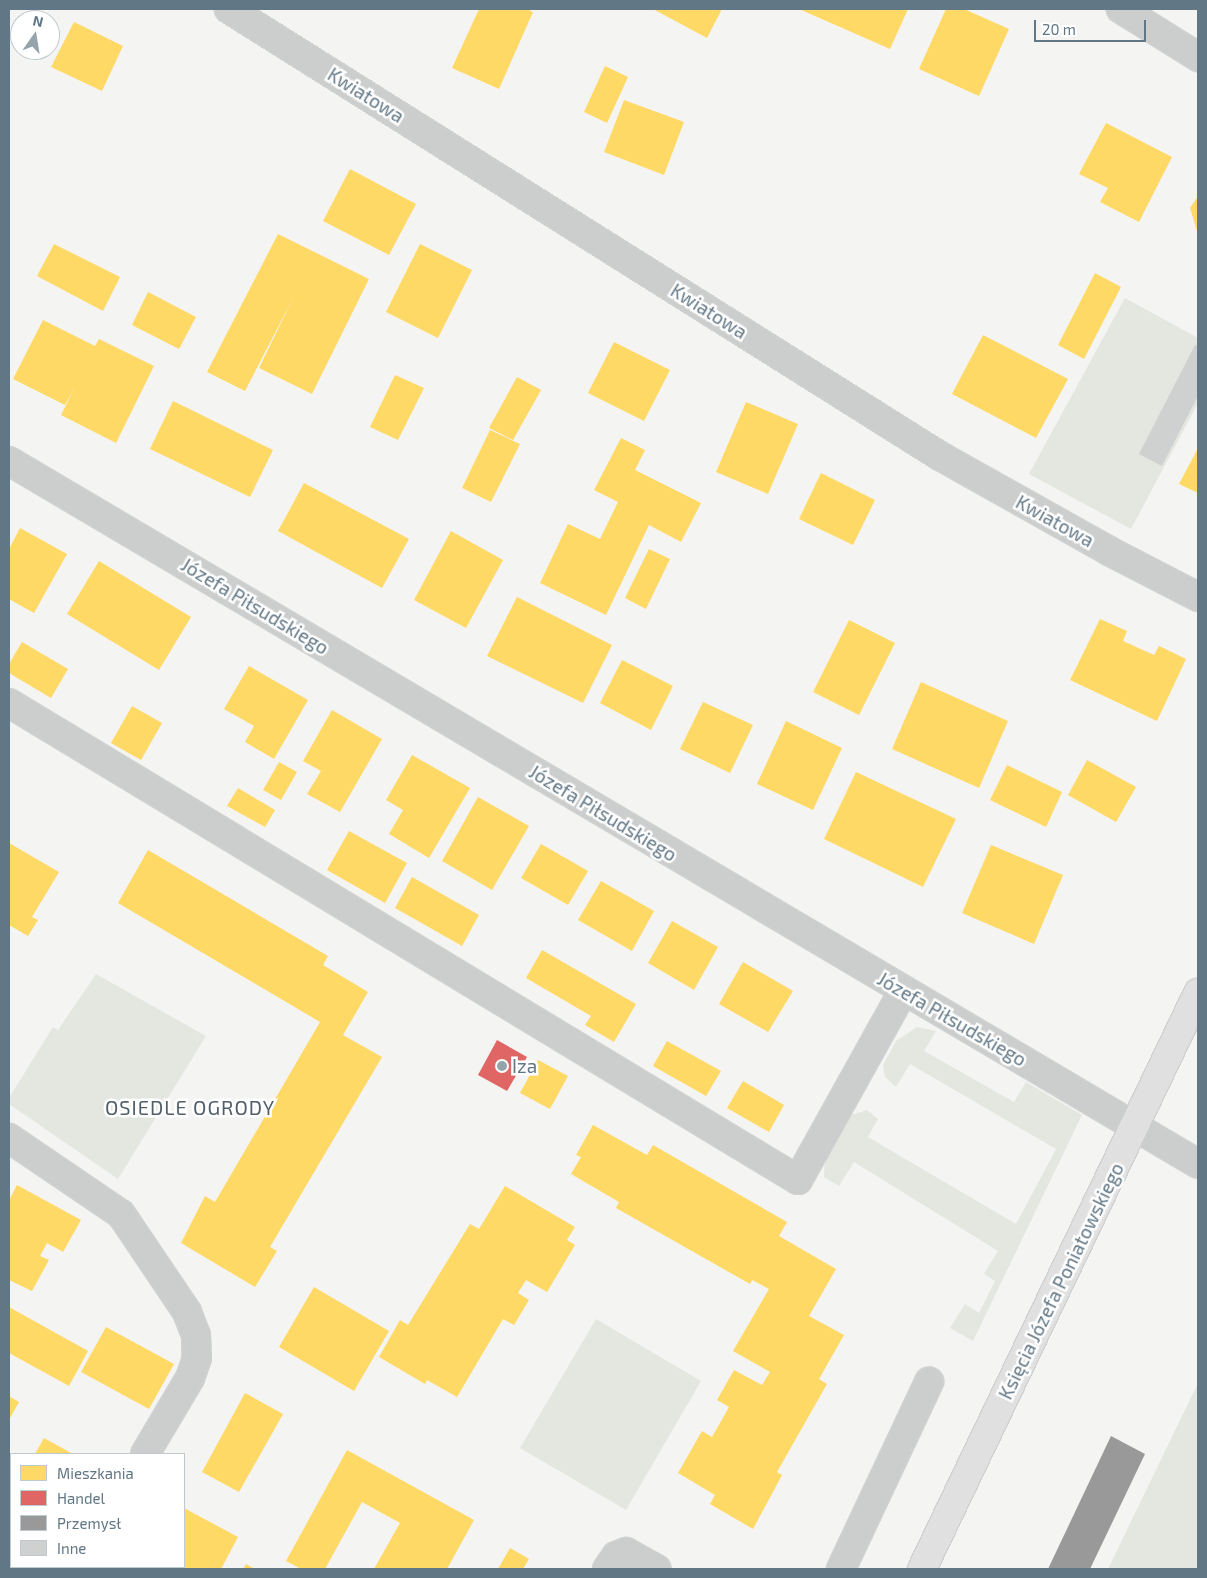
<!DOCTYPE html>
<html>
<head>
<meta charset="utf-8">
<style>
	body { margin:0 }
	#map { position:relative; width:1207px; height:1578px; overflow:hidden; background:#f4f4f2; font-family:"Exo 2",sans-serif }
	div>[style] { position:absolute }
	.green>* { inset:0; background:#e4e7e0 }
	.homes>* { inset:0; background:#ffd966 }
	.shops>* { inset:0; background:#e06666 }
	.industry>* { inset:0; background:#999 }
	.building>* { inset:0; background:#cfd0d0 }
	.roads { filter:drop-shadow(1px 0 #d0d2d2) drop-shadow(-1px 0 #d0d2d2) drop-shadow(0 1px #d0d2d2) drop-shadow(0 -1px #d0d2d2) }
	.street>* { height:28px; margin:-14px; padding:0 14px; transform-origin:14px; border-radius:14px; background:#cccdcd }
	.secondary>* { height:28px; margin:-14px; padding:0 14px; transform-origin:14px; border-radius:14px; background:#e0e0e0 }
	.dots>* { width:14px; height:14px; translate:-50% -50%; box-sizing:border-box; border:2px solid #fff; border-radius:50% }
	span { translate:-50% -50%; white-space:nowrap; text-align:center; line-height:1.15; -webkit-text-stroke:5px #fff; paint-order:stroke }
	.street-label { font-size:19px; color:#627785 }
	.poi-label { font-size:19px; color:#627785 }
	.left { translate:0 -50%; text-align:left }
	.neighbourhood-label { font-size:20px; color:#505f69; letter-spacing:1px }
	.frame { position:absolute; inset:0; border:10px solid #627785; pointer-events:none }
	.legend { position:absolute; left:10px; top:1453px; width:175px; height:115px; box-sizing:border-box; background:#fff; border:1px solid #c0c9ce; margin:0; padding:6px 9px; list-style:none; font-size:15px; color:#627785 }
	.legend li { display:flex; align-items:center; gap:10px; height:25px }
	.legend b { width:25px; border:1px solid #c0c9ce }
	.north { position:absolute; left:10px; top:10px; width:50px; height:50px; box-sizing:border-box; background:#fff; border:1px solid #c0c9ce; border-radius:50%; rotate:13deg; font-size:14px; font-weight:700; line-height:20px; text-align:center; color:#627785 }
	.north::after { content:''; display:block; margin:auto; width:18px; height:22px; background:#95a3ab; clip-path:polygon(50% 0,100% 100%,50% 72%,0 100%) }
	.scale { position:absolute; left:1034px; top:20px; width:112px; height:22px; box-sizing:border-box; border:2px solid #627785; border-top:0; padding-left:6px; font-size:15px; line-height:18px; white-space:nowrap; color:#627785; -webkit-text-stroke:4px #fff; paint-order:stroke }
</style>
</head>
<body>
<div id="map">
	<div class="green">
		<i style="clip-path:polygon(1125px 298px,1198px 338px,1198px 403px,1131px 529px,1029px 474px)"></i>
		<i style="clip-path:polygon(96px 974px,206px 1036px,118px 1179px,9px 1104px,9px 1098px,53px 1027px,58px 1030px)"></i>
		<i style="clip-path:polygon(917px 1027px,936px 1031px,924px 1051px,1014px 1102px,1026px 1082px,1082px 1115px,973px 1341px,950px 1328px,965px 1304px,979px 1313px,995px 1281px,984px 1274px,998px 1251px,854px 1162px,839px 1186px,824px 1177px,825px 1158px,851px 1115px,867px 1110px,878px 1119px,868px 1137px,1016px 1224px,1056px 1149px,910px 1064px,896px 1087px,885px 1077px,883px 1065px,896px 1041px)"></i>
		<i style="clip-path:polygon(596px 1319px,701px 1381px,626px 1510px,520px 1448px)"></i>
		<i style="clip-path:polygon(1198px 1383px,1198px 1569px,1108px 1569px)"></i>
	</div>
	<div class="homes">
		<i style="clip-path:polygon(479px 9px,527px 9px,533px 12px,499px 89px,452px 68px)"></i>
		<i style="clip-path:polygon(653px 9px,722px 9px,707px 38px)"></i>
		<i style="clip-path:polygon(799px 9px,908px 9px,890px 49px)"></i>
		<i style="clip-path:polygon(946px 9px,964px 9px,1009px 29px,979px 96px,919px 69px)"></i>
		<i style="clip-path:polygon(74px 22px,123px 46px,102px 91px,51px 67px)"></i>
		<i style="clip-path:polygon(605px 66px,628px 77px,607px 123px,584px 112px)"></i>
		<i style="clip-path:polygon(624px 100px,684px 122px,664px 175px,604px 152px)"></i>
		<i style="clip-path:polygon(1106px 123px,1172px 157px,1139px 222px,1100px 202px,1108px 188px,1079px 174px)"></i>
		<i style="clip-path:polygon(350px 169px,416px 204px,389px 255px,323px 221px)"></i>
		<i style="clip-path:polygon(1198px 196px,1198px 234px,1190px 208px)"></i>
		<i style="clip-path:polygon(278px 234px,369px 279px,312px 394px,259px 368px,293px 298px,245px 391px,207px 372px)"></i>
		<i style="clip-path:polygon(54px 244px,120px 277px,103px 311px,37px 276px)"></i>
		<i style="clip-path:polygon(420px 244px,472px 270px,438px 338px,386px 312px)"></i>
		<i style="clip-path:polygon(1095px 273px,1121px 287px,1084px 359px,1058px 345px)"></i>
		<i style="clip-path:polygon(148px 292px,196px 317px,179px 349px,132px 325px)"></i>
		<i style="clip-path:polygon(43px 320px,95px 346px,99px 339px,154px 366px,116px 443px,61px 415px,75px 387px,65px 405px,13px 379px)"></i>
		<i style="clip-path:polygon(983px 335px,1068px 379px,1036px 438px,952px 394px)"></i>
		<i style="clip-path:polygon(614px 342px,670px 370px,644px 421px,588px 393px)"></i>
		<i style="clip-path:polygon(395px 375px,424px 388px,398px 440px,370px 427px)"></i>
		<i style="clip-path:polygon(517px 377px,541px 390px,513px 440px,489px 428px)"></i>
		<i style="clip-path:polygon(173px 401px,273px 450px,250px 497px,150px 449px)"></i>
		<i style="clip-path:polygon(746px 402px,798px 424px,768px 494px,716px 472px)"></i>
		<i style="clip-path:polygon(490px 430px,520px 444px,491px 502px,462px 488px)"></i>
		<i style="clip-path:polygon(621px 438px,645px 450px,635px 470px,701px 503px,681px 542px,649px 525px,606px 615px,540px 583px,568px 524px,600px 539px,618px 502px,594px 490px)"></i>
		<i style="clip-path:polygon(1198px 448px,1198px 493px,1179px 484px)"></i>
		<i style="clip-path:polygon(821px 473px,875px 500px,853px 545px,799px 519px)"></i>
		<i style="clip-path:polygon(304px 483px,409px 539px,382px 588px,278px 531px)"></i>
		<i style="clip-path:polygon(20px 528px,67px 554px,34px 613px,9px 599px,9px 549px)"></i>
		<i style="clip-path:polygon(451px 531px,503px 560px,466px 628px,414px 600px)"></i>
		<i style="clip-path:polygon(649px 549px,670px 559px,646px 609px,625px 598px)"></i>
		<i style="clip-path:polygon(99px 561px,191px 617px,159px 670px,67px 614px)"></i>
		<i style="clip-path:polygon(517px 597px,612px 645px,583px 703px,487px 656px)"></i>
		<i style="clip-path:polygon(1100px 619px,1127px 631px,1123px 641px,1154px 655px,1159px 646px,1186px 659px,1157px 721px,1070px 680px)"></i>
		<i style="clip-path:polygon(849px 620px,895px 643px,859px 715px,813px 692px)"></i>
		<i style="clip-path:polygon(22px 642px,68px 669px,51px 698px,9px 673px,9px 664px)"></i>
		<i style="clip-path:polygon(622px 660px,673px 686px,651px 730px,600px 703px)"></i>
		<i style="clip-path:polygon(249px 666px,308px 700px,274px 759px,245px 742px,254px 726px,224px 709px)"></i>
		<i style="clip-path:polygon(921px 682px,1008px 721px,979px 788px,892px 749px)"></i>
		<i style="clip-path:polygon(703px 702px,753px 725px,730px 773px,680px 749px)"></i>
		<i style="clip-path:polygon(132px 706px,162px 723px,141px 760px,111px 743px)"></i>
		<i style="clip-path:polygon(332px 710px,382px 739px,340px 812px,307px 794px,321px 771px,303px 761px)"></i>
		<i style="clip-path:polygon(786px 721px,842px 748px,813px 810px,757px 784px)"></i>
		<i style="clip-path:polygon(412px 755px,470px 788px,429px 858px,389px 834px,403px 810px,386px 800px)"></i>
		<i style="clip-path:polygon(1087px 760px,1136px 787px,1116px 822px,1068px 795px)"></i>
		<i style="clip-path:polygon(279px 762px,297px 772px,281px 800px,263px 790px)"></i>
		<i style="clip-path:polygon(1007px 765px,1062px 792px,1046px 827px,990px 800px)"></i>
		<i style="clip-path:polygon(856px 772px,956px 819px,923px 887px,824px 839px)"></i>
		<i style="clip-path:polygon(238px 788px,275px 810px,265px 827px,227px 806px)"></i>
		<i style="clip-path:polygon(478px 797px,529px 826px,492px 890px,442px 861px)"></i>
		<i style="clip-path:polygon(349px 831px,407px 863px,385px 903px,327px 870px)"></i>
		<i style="clip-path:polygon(9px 843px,59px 872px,32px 917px,38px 920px,28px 936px,9px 925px)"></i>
		<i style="clip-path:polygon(541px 844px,588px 871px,568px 905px,521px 878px)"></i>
		<i style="clip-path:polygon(991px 845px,1063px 875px,1034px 944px,962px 913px)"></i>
		<i style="clip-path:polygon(148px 850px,328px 956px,323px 965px,368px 992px,343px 1035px,382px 1057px,270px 1247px,277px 1251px,255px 1287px,181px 1243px,205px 1196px,215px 1202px,320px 1022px,118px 903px)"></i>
		<i style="clip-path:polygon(412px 877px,479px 915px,462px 946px,395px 908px)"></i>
		<i style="clip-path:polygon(601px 881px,654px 911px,632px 951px,578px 920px)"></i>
		<i style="clip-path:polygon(672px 921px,718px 947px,694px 990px,648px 963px)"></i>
		<i style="clip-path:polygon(542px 950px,636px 1004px,614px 1042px,585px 1025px,591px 1016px,526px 978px)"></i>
		<i style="clip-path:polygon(743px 962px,793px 991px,768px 1032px,719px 1004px)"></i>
		<i style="clip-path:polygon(667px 1041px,721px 1071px,706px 1096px,653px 1066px)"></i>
		<i style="clip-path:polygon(538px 1060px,568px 1076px,550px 1109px,520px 1093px)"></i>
		<i style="clip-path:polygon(743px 1081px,784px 1105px,769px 1132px,727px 1108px)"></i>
		<i style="clip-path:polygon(593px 1125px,647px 1155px,653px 1145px,787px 1222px,779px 1236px,836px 1269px,809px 1316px,844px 1335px,819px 1379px,827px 1384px,777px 1472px,782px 1475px,753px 1529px,710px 1504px,715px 1495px,678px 1473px,702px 1431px,712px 1437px,729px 1407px,717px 1400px,734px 1370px,762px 1385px,770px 1372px,733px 1351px,769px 1289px,752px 1280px,750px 1284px,616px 1208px,619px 1202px,571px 1174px,581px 1157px,576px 1155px)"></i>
		<i style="clip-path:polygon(17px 1185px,81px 1220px,63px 1252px,47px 1243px,40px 1256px,49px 1260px,32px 1291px,9px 1280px,9px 1200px)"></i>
		<i style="clip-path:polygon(505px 1186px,575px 1227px,567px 1240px,575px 1245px,547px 1292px,526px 1280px,518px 1293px,529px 1300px,514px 1325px,503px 1319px,457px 1397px,427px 1380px,425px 1384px,379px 1357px,400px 1320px,408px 1325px,470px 1224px,479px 1229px)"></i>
		<i style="clip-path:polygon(314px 1287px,389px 1331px,354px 1391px,279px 1347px)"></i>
		<i style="clip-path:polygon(9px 1307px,88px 1351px,69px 1386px,9px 1353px)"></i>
		<i style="clip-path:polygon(106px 1327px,174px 1364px,149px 1409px,81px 1372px)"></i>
		<i style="clip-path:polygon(245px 1393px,283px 1414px,239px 1492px,202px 1472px)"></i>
		<i style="clip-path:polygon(9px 1396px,19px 1402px,9px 1420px)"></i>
		<i style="clip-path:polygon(44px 1438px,73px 1454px,35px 1454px)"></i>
		<i style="clip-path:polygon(347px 1450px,474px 1520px,447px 1569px,374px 1569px,400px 1523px,362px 1502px,325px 1569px,301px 1569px,286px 1561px)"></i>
		<i style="clip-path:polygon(184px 1508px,238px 1537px,221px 1569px,151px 1569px,184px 1567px)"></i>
		<i style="clip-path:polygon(510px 1548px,529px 1559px,523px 1569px,498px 1569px)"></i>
		<i style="clip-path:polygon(246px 1564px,255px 1569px,243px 1569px)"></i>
	</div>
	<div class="shops">
		<i style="clip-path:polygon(497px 1040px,527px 1057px,507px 1091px,478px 1075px)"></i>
	</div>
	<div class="industry">
		<i style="clip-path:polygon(1111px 1436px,1145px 1454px,1090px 1569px,1048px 1569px)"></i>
	</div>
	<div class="building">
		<i style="clip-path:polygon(1195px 345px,1198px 346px,1198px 396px,1162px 466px,1139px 454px)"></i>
	</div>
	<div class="roads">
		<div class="street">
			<i style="left:229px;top:9px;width:840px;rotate:32.16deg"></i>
			<i style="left:940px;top:456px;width:194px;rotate:29.3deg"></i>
			<i style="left:1109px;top:551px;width:100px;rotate:27.3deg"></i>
			<i style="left:1121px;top:9px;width:91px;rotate:31.9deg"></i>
			<i style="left:9px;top:461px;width:1381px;rotate:30.59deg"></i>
			<i style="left:9px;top:703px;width:922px;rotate:31.16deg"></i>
			<i style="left:798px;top:1180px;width:216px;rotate:-60.9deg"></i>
			<i style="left:9px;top:1138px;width:135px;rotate:34.2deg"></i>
			<i style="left:121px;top:1214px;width:118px;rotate:56deg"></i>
			<i style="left:187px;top:1312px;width:25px;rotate:69deg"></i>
			<i style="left:196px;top:1335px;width:23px;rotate:88deg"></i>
			<i style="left:197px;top:1358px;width:21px;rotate:109deg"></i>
			<i style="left:190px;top:1378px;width:88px;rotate:120.6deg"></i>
			<i style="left:77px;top:1569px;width:3px;rotate:-45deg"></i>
			<i style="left:607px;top:1569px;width:16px;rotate:-55deg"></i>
			<i style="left:616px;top:1556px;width:11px;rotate:-22deg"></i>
			<i style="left:626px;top:1552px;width:35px;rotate:29deg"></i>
			<i style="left:841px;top:1569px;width:207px;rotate:-64.8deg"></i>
		</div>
		<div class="secondary">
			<i style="left:922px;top:1569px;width:639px;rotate:-64.4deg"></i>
		</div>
	</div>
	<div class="dots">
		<i style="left:502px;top:1066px;background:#95a3ab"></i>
	</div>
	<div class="street-label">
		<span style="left:366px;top:95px;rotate:32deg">Kwiatowa</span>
		<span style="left:709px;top:311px;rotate:32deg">Kwiatowa</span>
		<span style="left:1055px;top:521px;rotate:29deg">Kwiatowa</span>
		<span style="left:255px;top:606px;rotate:31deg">Józefa Piłsudskiego</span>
		<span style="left:603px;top:813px;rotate:31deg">Józefa Piłsudskiego</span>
		<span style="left:952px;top:1019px;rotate:30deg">Józefa Piłsudskiego</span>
		<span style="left:1061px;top:1281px;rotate:-64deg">Księcia Józefa Poniatowskiego</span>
	</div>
	<div class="poi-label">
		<span class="left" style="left:512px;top:1066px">Iza</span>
	</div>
	<div class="neighbourhood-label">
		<span style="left:190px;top:1107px">OSIEDLE OGRODY</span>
	</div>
	<div class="frame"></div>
	<ul class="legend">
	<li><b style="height:14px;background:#ffd966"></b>Mieszkania</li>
	<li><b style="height:14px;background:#e06666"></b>Handel</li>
	<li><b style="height:14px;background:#999"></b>Przemysł</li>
	<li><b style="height:14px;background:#cfd0d0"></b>Inne</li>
	</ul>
	<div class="north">N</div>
	<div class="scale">20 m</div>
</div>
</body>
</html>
